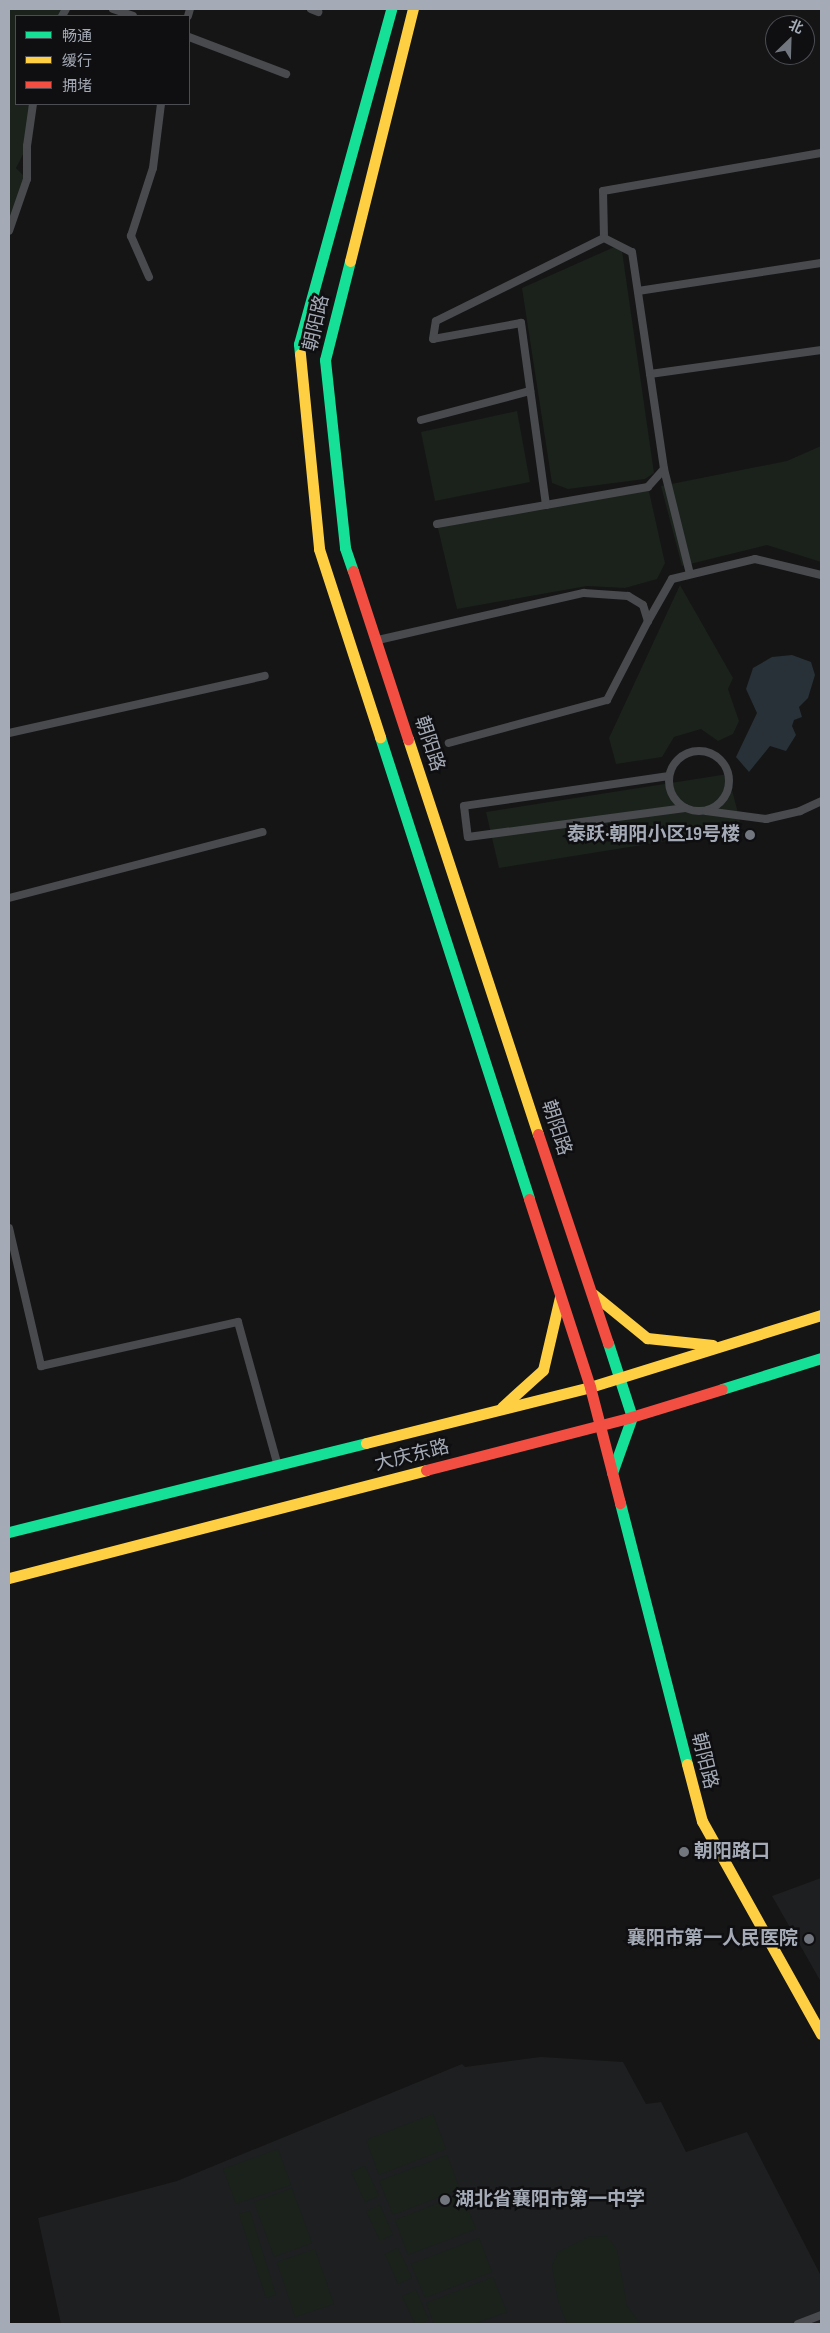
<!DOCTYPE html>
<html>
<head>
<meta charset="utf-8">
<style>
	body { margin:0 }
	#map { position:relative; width:830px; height:2333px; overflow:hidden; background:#151515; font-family:"Sofia Sans Condensed","Noto Sans SC",sans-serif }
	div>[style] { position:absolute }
	.built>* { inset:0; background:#1e1f21 }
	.green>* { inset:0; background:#1a221b }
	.water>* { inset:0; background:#273137 }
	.lane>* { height:8px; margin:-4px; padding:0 4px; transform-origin:4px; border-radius:4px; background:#484a4e }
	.lane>.ring { margin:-4px; padding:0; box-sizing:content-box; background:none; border:8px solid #484a4e; border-radius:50% }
	.fast>* { height:11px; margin:-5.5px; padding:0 5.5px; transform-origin:5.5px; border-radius:5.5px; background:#16e098 }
	.slow>* { height:11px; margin:-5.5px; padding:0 5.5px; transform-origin:5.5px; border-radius:5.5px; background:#ffcf43 }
	.jam>* { height:11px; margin:-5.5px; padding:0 5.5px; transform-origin:5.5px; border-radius:5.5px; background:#f24e42 }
	.dots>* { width:14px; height:14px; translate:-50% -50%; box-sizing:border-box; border:2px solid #0f0f11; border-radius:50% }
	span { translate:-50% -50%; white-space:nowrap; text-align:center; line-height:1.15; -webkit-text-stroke:5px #0f0f11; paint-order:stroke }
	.street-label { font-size:19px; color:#a4abb7 }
	.poi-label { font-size:19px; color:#a4abb7; font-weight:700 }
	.right { translate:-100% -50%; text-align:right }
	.left { translate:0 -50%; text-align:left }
	.frame { position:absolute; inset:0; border:10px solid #a4abb7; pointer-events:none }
	.legend { position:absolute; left:15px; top:15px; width:175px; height:90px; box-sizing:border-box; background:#0f0f11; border:1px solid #4b4d53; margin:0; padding:6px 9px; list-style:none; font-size:15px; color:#a4abb7 }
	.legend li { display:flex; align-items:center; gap:10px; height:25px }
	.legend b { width:25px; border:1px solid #4b4d53 }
	.north { position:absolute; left:765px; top:15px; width:50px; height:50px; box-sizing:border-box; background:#0f0f11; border:1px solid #4b4d53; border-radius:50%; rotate:24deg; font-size:14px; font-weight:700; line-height:20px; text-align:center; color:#a4abb7 }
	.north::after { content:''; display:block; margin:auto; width:18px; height:22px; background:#72767e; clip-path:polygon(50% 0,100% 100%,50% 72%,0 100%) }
</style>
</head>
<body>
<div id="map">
	<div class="built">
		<i style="clip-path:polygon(821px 1878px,821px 1982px,772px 1896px)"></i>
		<i style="clip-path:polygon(541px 2057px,623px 2062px,646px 2104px,661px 2102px,686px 2152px,747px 2132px,821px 2276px,821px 2324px,61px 2324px,38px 2218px,177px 2181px,462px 2064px,465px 2067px)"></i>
	</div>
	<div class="green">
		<i style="clip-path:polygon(9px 9px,66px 9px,62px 16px,16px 16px,16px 104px,34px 104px,30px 141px,16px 168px,27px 179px,9px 231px)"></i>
		<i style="clip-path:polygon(621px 244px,654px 473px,645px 479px,568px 489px,552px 483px,522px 288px)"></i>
		<i style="clip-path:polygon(517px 411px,530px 482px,435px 501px,421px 432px)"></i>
		<i style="clip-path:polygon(821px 446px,821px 562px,767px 545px,682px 566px,661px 486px,787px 461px)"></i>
		<i style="clip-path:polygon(648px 487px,665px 563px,657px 579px,625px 588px,587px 586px,457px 609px,437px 524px)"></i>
		<i style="clip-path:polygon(680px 585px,733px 678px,728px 689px,739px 721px,733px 734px,718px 741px,701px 729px,674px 737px,662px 757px,616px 764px,609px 738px)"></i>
		<i style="clip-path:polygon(728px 774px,742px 829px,499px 868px,486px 812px)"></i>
		<i style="clip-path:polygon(433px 2114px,446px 2149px,379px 2175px,366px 2140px)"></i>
		<i style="clip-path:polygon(278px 2149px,291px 2185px,236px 2204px,223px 2169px)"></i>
		<i style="clip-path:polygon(447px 2155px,460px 2189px,393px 2215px,379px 2181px)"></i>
		<i style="clip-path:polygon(365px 2166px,379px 2196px,365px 2202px,351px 2172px)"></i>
		<i style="clip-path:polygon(292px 2188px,312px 2243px,274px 2257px,254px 2202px)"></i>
		<i style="clip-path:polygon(462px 2194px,476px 2229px,408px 2255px,395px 2220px)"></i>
		<i style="clip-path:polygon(380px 2205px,393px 2235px,380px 2241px,366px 2211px)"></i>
		<i style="clip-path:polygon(250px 2211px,276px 2295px,266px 2298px,239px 2214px)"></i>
		<i style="clip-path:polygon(607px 2236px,617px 2250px,627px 2306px,640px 2324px,567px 2324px,558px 2301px,552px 2266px,558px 2252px,588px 2237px)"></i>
		<i style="clip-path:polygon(479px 2238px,492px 2272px,425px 2298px,411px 2264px)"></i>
		<i style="clip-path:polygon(398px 2248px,412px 2278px,398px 2284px,385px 2254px)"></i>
		<i style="clip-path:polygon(315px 2249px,334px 2304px,295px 2317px,277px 2262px)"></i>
		<i style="clip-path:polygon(493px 2277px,507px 2312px,474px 2324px,434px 2324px,426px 2303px)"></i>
		<i style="clip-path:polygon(416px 2290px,429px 2320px,420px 2324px,415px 2324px,402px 2296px)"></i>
	</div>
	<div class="water">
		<i style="clip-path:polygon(792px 655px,811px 662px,815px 675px,808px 698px,799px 707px,802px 717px,794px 720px,792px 726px,796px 735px,786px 751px,770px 746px,749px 772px,736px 757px,757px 713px,746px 689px,753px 668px,772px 657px)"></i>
	</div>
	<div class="lane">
		<i style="left:113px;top:9px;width:21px;rotate:19deg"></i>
		<i style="left:311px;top:9px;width:8px;rotate:23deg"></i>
		<i style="left:62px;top:16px;width:8px;rotate:-60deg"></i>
		<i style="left:188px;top:16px;width:7px;rotate:-74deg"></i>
		<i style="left:189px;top:37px;width:104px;rotate:20.9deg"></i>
		<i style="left:9px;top:231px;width:55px;rotate:-70.9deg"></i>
		<i style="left:27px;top:179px;width:33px;rotate:-90deg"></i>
		<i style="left:27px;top:146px;width:42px;rotate:-81.9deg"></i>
		<i style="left:604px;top:238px;width:47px;rotate:-91.2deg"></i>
		<i style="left:603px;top:191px;width:221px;rotate:-9.9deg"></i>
		<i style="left:149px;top:277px;width:45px;rotate:-113.7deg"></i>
		<i style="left:131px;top:236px;width:71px;rotate:-72.1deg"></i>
		<i style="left:153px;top:168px;width:64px;rotate:-82.9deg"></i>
		<i style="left:638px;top:291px;width:185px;rotate:-8.7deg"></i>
		<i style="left:650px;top:374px;width:173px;rotate:-8deg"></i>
		<i style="left:421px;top:420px;width:113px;rotate:-14.9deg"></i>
		<i style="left:664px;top:469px;width:24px;rotate:132deg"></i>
		<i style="left:648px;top:487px;width:104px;rotate:170deg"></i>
		<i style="left:546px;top:505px;width:184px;rotate:-97.8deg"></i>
		<i style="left:521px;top:323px;width:89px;rotate:169.7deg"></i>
		<i style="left:433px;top:339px;width:18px;rotate:-81deg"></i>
		<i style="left:436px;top:321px;width:187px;rotate:-26.3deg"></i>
		<i style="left:604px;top:238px;width:31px;rotate:27deg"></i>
		<i style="left:632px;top:252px;width:219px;rotate:81.6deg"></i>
		<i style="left:664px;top:469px;width:108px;rotate:76.1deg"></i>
		<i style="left:437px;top:524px;width:111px;rotate:-9.9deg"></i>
		<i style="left:648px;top:621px;width:48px;rotate:-60.3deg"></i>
		<i style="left:672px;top:579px;width:85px;rotate:-13.5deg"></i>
		<i style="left:755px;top:559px;width:68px;rotate:13.6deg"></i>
		<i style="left:378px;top:640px;width:211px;rotate:-12.9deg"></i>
		<i style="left:584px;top:593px;width:44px;rotate:3.9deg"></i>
		<i style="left:628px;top:596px;width:17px;rotate:31deg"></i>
		<i style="left:643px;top:605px;width:17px;rotate:73deg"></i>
		<i style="left:648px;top:621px;width:89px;rotate:117.4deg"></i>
		<i style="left:607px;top:700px;width:164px;rotate:164.8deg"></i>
		<i style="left:9px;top:733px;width:262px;rotate:-12.6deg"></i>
		<i class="ring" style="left:669px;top:751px;width:52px;height:52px"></i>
		<i style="left:669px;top:776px;width:207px;rotate:171.7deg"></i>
		<i style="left:464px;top:806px;width:31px;rotate:83deg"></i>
		<i style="left:468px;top:837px;width:219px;rotate:-7.6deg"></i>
		<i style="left:706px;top:811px;width:61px;rotate:7.6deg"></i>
		<i style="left:766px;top:819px;width:35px;rotate:-13deg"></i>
		<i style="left:800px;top:811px;width:23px;rotate:-25deg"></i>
		<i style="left:9px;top:898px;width:262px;rotate:-14.6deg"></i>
		<i style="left:9px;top:1228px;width:142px;rotate:76.9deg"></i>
		<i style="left:41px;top:1366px;width:202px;rotate:-12.6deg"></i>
		<i style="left:238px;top:1322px;width:146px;rotate:74.5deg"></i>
		<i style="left:798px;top:2324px;width:25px;rotate:-21deg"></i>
	</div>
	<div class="fast">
		<i style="left:350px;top:261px;width:102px;rotate:104.2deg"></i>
		<i style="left:325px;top:360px;width:189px;rotate:83.9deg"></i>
		<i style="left:345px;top:548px;width:24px;rotate:71deg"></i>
		<i style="left:300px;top:354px;width:10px;rotate:-96deg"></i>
		<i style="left:299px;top:344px;width:347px;rotate:-74.6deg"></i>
		<i style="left:380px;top:737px;width:485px;rotate:72.1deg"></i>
		<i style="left:608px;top:1343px;width:78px;rotate:72deg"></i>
		<i style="left:632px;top:1417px;width:59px;rotate:109.7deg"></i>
		<i style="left:722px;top:1389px;width:104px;rotate:-17.4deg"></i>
		<i style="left:620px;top:1503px;width:269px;rotate:75.6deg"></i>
		<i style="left:9px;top:1532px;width:368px;rotate:-14deg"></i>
	</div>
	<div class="slow">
		<i style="left:350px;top:261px;width:260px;rotate:-76deg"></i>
		<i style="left:300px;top:354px;width:196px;rotate:84.4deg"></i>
		<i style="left:319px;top:549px;width:198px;rotate:72deg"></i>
		<i style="left:408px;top:739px;width:416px;rotate:71.8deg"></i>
		<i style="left:593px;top:1294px;width:70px;rotate:39.2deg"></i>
		<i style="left:647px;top:1338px;width:66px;rotate:6.1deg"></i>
		<i style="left:502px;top:1407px;width:55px;rotate:-42.1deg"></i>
		<i style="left:543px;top:1370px;width:75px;rotate:-76.9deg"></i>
		<i style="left:366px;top:1443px;width:231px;rotate:-14deg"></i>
		<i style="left:590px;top:1387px;width:242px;rotate:-17.3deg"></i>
		<i style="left:9px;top:1578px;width:431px;rotate:-14.5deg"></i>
		<i style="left:687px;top:1764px;width:59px;rotate:75.3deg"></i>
		<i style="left:702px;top:1821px;width:244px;rotate:60.8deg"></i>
	</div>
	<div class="jam">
		<i style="left:353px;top:571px;width:177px;rotate:71.9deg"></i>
		<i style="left:538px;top:1134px;width:220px;rotate:71.5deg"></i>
		<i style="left:529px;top:1199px;width:198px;rotate:72deg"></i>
		<i style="left:590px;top:1387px;width:120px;rotate:75.5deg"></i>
		<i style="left:426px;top:1470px;width:209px;rotate:-14.4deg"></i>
		<i style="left:628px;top:1418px;width:98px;rotate:-17.1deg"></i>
	</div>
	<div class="dots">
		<i style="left:750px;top:835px;background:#72767e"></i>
		<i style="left:684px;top:1852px;background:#72767e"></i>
		<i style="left:809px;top:1939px;background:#72767e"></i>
		<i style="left:445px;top:2200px;background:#72767e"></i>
	</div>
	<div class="street-label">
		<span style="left:317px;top:323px;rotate:-77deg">朝阳路</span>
		<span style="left:429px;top:744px;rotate:72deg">朝阳路</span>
		<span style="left:556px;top:1128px;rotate:72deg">朝阳路</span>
		<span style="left:412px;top:1456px;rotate:-14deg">大庆东路</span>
		<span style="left:704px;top:1761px;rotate:76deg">朝阳路</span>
	</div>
	<div class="poi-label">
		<span class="right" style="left:740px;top:835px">泰跃·朝阳小区19号楼</span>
		<span class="left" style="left:694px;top:1852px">朝阳路口</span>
		<span class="right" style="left:798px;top:1939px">襄阳市第一人民医院</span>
		<span class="left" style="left:455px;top:2200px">湖北省襄阳市第一中学</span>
	</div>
	<div class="frame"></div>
	<ul class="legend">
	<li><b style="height:6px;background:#16e098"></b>畅通</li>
	<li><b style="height:6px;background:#ffcf43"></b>缓行</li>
	<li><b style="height:6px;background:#f24e42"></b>拥堵</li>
	</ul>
	<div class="north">北</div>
</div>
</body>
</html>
